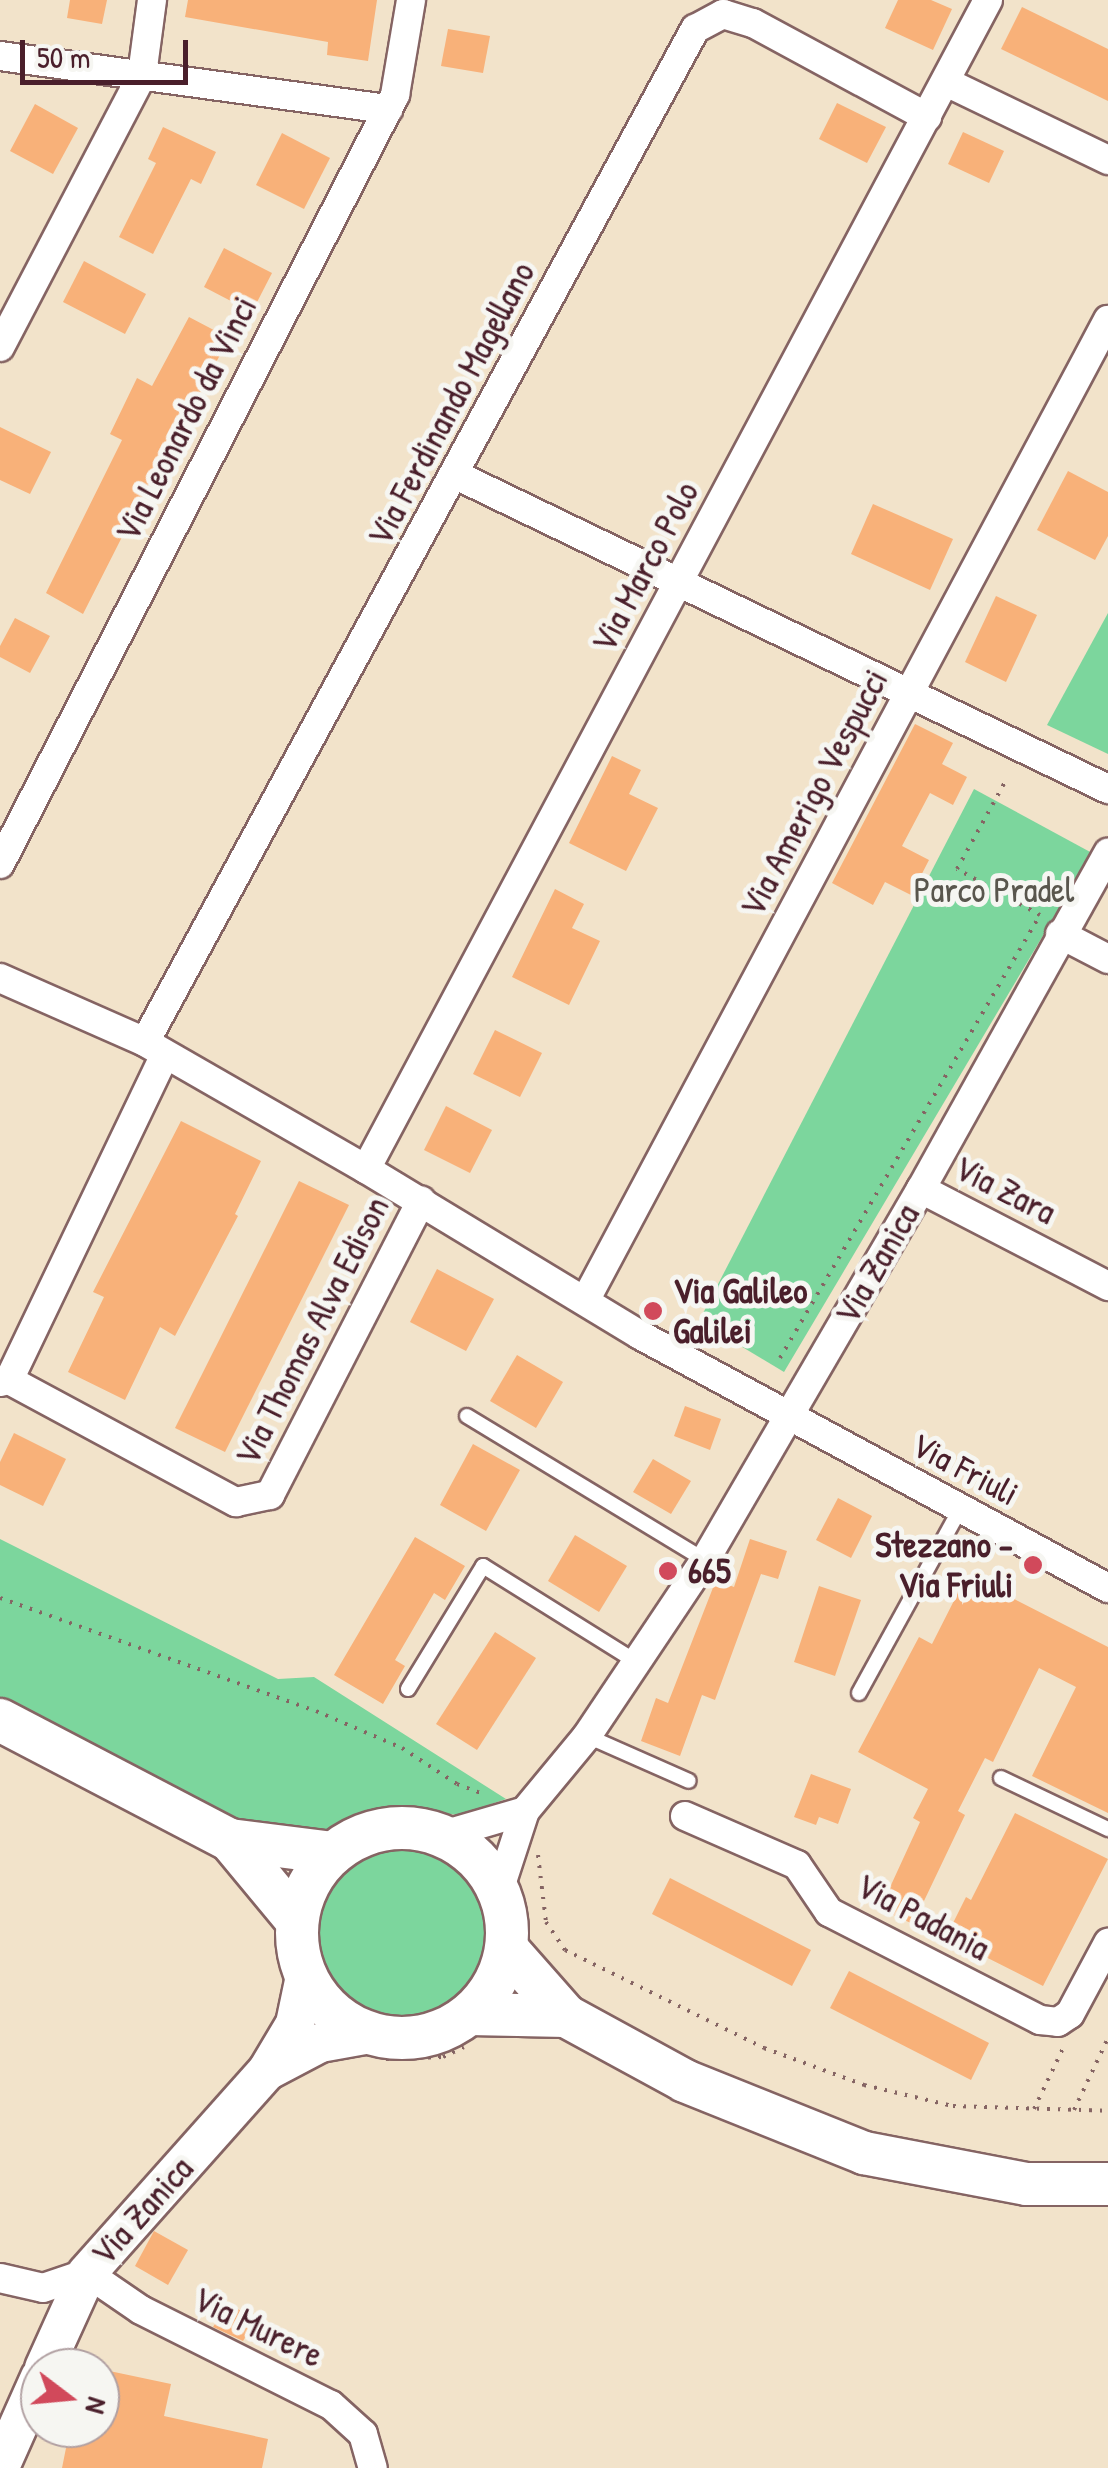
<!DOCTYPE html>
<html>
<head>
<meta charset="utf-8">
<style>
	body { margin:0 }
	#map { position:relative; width:1108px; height:2468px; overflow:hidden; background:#f2e3ca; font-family:"Patrick Hand",sans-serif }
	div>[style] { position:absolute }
	.green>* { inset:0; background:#7cd69d }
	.round { border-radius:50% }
	.building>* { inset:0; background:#f8b179 }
	.path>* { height:4px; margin-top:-2px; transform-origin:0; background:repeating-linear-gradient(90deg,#856463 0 2.5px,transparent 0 10.5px) }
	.roads { filter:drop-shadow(2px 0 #856463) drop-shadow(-2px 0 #856463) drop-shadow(0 2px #856463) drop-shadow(0 -2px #856463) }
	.lane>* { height:14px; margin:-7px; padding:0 7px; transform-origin:7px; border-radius:7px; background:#fff }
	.street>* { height:28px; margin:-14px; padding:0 14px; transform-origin:14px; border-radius:14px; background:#fff }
	.secondary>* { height:38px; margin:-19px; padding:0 19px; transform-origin:19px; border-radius:19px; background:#fff }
	.primary>* { height:42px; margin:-21px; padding:0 21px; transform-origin:21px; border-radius:21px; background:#fff }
	.primary>.ring { margin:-21px; padding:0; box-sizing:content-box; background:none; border:42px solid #fff; border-radius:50% }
	.dots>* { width:28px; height:28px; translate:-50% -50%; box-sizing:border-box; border:5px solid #f6f6f2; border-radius:50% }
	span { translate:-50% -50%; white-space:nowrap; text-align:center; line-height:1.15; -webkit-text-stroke:10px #f6f6f2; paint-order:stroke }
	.street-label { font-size:35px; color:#4a1f2b }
	.park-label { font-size:35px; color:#59564d }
	.poi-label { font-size:35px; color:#4a1f2b; font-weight:700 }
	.left { translate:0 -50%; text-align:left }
	.right { translate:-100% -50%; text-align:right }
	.north { position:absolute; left:20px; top:2348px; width:100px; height:100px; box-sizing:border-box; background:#f6f6f2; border:2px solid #b1a0a2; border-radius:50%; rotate:106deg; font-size:28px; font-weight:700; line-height:40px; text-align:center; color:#4a1f2b }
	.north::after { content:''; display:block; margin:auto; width:35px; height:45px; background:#d1495b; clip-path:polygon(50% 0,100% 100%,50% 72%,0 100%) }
	.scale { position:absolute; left:20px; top:40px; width:168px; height:45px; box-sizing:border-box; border:5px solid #4a1f2b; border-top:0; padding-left:12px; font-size:30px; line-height:35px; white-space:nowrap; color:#4a1f2b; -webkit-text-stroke:8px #f6f6f2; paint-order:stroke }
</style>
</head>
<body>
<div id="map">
	<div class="green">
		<i style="clip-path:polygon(1108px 613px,1108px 754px,1047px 725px)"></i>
		<i style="clip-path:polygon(974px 789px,1092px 853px,784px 1372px,699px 1321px)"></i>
		<i style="clip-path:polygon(0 1539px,278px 1679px,314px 1677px,506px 1799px,459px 1815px,387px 1808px,328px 1833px,233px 1828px,0 1703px)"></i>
		<i class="round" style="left:318px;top:1848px;width:168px;height:168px"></i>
	</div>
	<div class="building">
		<i style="clip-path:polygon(70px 0,107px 0,102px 24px,67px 18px)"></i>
		<i style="clip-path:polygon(188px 0,377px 0,368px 61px,327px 55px,328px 42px,185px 17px)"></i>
		<i style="clip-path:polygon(898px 0,931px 0,952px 9px,933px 50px,885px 28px)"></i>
		<i style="clip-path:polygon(1022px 7px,1108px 49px,1108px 101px,1001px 49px)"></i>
		<i style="clip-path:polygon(448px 29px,490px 36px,483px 73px,441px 66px)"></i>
		<i style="clip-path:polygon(837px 103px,886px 127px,867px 163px,819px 139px)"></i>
		<i style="clip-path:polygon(35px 104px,78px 128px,53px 174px,10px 151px)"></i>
		<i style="clip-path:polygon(163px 127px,216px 152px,201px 184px,191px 179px,153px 254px,119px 237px,156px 163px,148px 159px)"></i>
		<i style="clip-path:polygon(963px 132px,1004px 151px,989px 183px,948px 164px)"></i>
		<i style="clip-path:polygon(282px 133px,330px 158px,304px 209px,256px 185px)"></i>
		<i style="clip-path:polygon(224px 248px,272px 273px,252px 312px,204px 287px)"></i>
		<i style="clip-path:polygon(84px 261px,146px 294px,125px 334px,63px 302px)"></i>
		<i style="clip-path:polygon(189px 317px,229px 338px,193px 406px,199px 409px,171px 465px,161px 460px,83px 614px,46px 593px,122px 440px,110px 434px,137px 378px,152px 386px)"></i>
		<i style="clip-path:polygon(0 427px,51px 452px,30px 494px,0 480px)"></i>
		<i style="clip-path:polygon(1068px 471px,1108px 492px,1108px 536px,1095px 560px,1037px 530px)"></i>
		<i style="clip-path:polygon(873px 504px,953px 539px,930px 590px,851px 554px)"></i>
		<i style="clip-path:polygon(996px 596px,1037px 615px,1006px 682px,965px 662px)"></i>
		<i style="clip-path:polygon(15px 618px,50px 636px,30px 673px,0 657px,0 646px)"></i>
		<i style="clip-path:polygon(915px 724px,953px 743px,942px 764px,967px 777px,953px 805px,930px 793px,902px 846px,929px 860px,911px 895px,885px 882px,873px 905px,832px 883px)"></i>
		<i style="clip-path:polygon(612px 756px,641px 770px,629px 794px,658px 808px,626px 871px,569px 843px)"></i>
		<i style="clip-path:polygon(555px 889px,584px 904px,572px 928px,600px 941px,569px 1005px,512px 977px)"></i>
		<i style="clip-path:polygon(495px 1030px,542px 1053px,520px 1097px,473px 1074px)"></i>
		<i style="clip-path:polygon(446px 1106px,492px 1130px,470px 1173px,424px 1150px)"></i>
		<i style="clip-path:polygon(181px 1121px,261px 1161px,235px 1214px,238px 1216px,175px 1336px,160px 1327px,125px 1400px,68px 1372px,104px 1297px,93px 1292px)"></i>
		<i style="clip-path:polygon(299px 1181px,349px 1205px,225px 1452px,175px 1428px)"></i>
		<i style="clip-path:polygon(437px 1269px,494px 1299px,466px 1351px,410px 1322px)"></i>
		<i style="clip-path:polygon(517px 1355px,563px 1382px,536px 1428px,490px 1401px)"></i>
		<i style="clip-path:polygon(685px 1406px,721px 1419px,710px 1450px,674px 1436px)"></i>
		<i style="clip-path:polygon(14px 1433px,66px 1459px,43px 1506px,0 1485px,0 1462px)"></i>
		<i style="clip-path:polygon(473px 1444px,520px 1470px,486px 1531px,440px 1505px)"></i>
		<i style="clip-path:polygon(653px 1459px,691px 1481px,671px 1514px,633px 1492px)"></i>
		<i style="clip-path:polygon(838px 1498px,872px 1516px,851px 1558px,816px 1540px)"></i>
		<i style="clip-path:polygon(575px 1535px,627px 1566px,599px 1612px,548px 1581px)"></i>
		<i style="clip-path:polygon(415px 1537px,465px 1566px,445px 1600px,434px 1593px,395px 1660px,405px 1666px,383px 1704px,334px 1675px)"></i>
		<i style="clip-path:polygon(750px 1539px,787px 1551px,778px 1579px,761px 1574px,715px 1700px,702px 1695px,680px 1756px,641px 1741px,656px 1698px,668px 1703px,716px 1580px,734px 1587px)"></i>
		<i style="clip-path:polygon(967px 1575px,1108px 1647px,1108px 1813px,1032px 1776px,1076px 1687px,1039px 1668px,993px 1762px,985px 1758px,958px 1811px,965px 1815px,913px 1924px,880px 1909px,920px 1822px,913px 1818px,928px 1789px,858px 1752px,919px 1637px,932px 1644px)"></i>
		<i style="clip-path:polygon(819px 1586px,861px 1600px,835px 1676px,794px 1662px)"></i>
		<i style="clip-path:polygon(495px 1632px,536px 1658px,477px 1750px,436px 1724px)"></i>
		<i style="clip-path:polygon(811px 1774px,851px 1789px,838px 1824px,819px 1817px,816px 1825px,794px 1817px)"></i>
		<i style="clip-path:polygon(1015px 1813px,1108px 1859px,1043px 1986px,946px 1937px,966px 1897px,971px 1900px)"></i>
		<i style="clip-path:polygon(670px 1878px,811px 1950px,792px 1986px,652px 1914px)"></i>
		<i style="clip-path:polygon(849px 1971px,989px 2043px,971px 2080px,830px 2008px)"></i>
		<i style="clip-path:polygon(154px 2231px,188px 2250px,168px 2285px,135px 2266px)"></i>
		<i style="clip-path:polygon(228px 2303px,256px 2320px,243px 2341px,213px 2327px)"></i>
		<i style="clip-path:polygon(100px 2369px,171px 2384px,164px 2416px,268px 2439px,262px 2468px,62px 2468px,70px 2428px,100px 2428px)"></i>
	</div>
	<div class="path">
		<i style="left:780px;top:1358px;width:514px;rotate:-59.59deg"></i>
		<i style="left:1040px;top:915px;width:95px;rotate:-151deg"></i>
		<i style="left:957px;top:869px;width:99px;rotate:-61.1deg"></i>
		<i style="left:0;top:1598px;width:336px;rotate:19.7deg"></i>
		<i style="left:316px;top:1711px;width:94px;rotate:23.3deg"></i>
		<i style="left:402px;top:1748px;width:66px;rotate:33.2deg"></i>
		<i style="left:457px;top:1784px;width:30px;rotate:21deg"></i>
		<i style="left:538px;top:1855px;width:67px;rotate:83.2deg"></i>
		<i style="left:546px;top:1922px;width:34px;rotate:56deg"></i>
		<i style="left:565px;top:1950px;width:222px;rotate:26.2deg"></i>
		<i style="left:764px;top:2048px;width:107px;rotate:20.3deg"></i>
		<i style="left:864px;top:2085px;width:91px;rotate:13.3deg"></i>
		<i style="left:953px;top:2106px;width:155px;rotate:1.8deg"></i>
		<i style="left:386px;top:2059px;width:57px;rotate:-2deg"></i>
		<i style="left:443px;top:2057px;width:23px;rotate:-25deg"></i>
		<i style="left:1034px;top:2109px;width:70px;rotate:-64.5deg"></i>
		<i style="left:1074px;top:2110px;width:80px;rotate:-64.7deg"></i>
	</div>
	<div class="roads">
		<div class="lane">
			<i style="left:467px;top:1416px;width:278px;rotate:31.2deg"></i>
			<i style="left:408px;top:1689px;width:144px;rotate:-58.6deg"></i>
			<i style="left:483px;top:1566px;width:183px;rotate:32deg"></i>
			<i style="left:859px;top:1693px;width:210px;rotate:-61.2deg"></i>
			<i style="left:587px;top:1736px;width:111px;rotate:23.8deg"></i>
			<i style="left:1001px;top:1778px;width:119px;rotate:25.5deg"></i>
		</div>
		<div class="street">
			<i style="left:0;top:56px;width:392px;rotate:7.8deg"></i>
			<i style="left:946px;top:82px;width:180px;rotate:25.7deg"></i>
			<i style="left:0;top:347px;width:307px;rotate:-62.4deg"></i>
			<i style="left:142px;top:75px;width:76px;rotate:-82.4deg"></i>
			<i style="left:456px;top:475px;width:724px;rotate:25.72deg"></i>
			<i style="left:0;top:864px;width:865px;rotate:-62.81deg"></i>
			<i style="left:395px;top:95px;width:96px;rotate:-80.4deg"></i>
			<i style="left:1060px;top:934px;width:54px;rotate:27.5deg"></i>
			<i style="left:0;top:978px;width:158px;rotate:23.8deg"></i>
			<i style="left:145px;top:1042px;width:255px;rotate:29.9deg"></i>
			<i style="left:366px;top:1169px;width:320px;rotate:31.2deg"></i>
			<i style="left:640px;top:1335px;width:532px;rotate:28.4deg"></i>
			<i style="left:145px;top:1042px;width:1153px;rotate:-61.5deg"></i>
			<i style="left:695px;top:29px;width:32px;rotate:-28deg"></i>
			<i style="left:723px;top:14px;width:31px;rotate:17deg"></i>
			<i style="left:753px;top:23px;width:198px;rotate:28.4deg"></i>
			<i style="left:366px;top:1169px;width:1324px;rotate:-61.98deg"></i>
			<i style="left:921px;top:1189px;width:211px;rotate:27.4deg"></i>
			<i style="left:585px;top:1301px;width:1112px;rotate:-61.94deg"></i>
			<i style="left:9px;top:1380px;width:361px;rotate:-64.4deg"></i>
			<i style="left:0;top:1382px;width:9px;rotate:-13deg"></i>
			<i style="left:9px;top:1380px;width:258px;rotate:28.3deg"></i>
			<i style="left:236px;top:1502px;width:35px;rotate:-12deg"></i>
			<i style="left:270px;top:1495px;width:331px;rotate:-62.8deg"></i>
			<i style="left:685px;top:1816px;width:122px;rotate:23.6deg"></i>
			<i style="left:797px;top:1865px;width:57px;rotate:55.8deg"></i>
			<i style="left:829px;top:1912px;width:237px;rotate:27.1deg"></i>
			<i style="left:1040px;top:2020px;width:18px;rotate:6deg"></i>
			<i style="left:1058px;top:2022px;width:14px;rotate:-34deg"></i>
			<i style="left:1070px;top:2014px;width:81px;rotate:-61.8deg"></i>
			<i style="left:443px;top:1835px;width:85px;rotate:-16.3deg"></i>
			<i style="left:499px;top:1891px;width:84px;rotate:-72deg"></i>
			<i style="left:525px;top:1811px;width:97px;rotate:-50.4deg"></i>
			<i style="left:587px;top:1736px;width:212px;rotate:-56.2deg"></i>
			<i style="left:705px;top:1560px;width:429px;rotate:-59.8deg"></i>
			<i style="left:921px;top:1189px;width:385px;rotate:-60.9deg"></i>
			<i style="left:0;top:2278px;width:44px;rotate:13.1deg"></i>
			<i style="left:43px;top:2288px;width:46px;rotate:-18.8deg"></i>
			<i style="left:87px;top:2273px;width:65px;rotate:34.4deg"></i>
			<i style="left:141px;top:2310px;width:212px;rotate:26.6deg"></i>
			<i style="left:331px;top:2405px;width:43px;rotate:42.2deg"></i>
			<i style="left:363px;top:2434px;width:35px;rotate:74deg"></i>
		</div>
		<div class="secondary">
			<i style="left:269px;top:2070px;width:58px;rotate:-27.9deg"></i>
			<i style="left:320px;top:2043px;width:51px;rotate:-10.2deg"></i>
			<i style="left:44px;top:2368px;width:104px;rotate:-65.6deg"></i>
			<i style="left:87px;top:2273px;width:271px;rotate:-48.3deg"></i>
			<i style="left:267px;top:2071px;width:55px;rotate:-59.2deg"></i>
			<i style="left:295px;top:2024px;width:49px;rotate:-78.2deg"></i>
			<i style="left:0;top:2467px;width:98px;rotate:-66deg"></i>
		</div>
		<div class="primary">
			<i style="left:0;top:1720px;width:259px;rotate:27.6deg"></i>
			<i style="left:230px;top:1840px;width:104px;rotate:7.2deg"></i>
			<i class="ring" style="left:297px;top:1828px;width:168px;height:168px"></i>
			<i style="left:230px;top:1840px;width:105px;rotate:50.4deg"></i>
			<i style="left:507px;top:1949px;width:89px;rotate:48.6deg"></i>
			<i style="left:566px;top:2016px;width:136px;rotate:28.6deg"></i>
			<i style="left:685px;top:2081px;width:193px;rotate:21.9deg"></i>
			<i style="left:864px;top:2153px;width:166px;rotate:10.8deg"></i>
			<i style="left:1027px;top:2184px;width:81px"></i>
			<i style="left:470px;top:2014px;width:96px;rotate:1.2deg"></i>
		</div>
	</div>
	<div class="dots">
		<i style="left:653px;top:1311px;background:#d1495b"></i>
		<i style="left:1033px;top:1565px;background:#d1495b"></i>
		<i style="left:668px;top:1571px;background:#d1495b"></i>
	</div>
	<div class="street-label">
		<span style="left:451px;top:404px;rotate:-62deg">Via Ferdinando Magellano</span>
		<span style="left:186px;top:419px;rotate:-63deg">Via Leonardo da Vinci</span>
		<span style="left:645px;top:567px;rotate:-62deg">Via Marco Polo</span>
		<span style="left:814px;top:793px;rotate:-62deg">Via Amerigo Vespucci</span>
		<span style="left:1005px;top:1190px;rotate:27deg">Via Zara</span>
		<span style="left:877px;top:1264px;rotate:-60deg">Via Zanica</span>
		<span style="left:312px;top:1331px;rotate:-63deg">Via Thomas Alva Edison</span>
		<span style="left:965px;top:1469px;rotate:28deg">Via Friuli</span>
		<span style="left:923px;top:1917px;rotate:28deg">Via Padania</span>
		<span style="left:142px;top:2211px;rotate:-48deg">Via Zanica</span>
		<span style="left:258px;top:2327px;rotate:26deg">Via Murere</span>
	</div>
	<div class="park-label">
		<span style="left:994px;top:890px">Parco Pradel</span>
	</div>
	<div class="poi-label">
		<span class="left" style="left:673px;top:1311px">Via Galileo<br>Galilei</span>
		<span class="right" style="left:1013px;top:1565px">Stezzano -<br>Via Friuli</span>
		<span class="left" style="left:688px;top:1571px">665</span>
	</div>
	<div class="north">N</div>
	<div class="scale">50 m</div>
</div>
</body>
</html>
